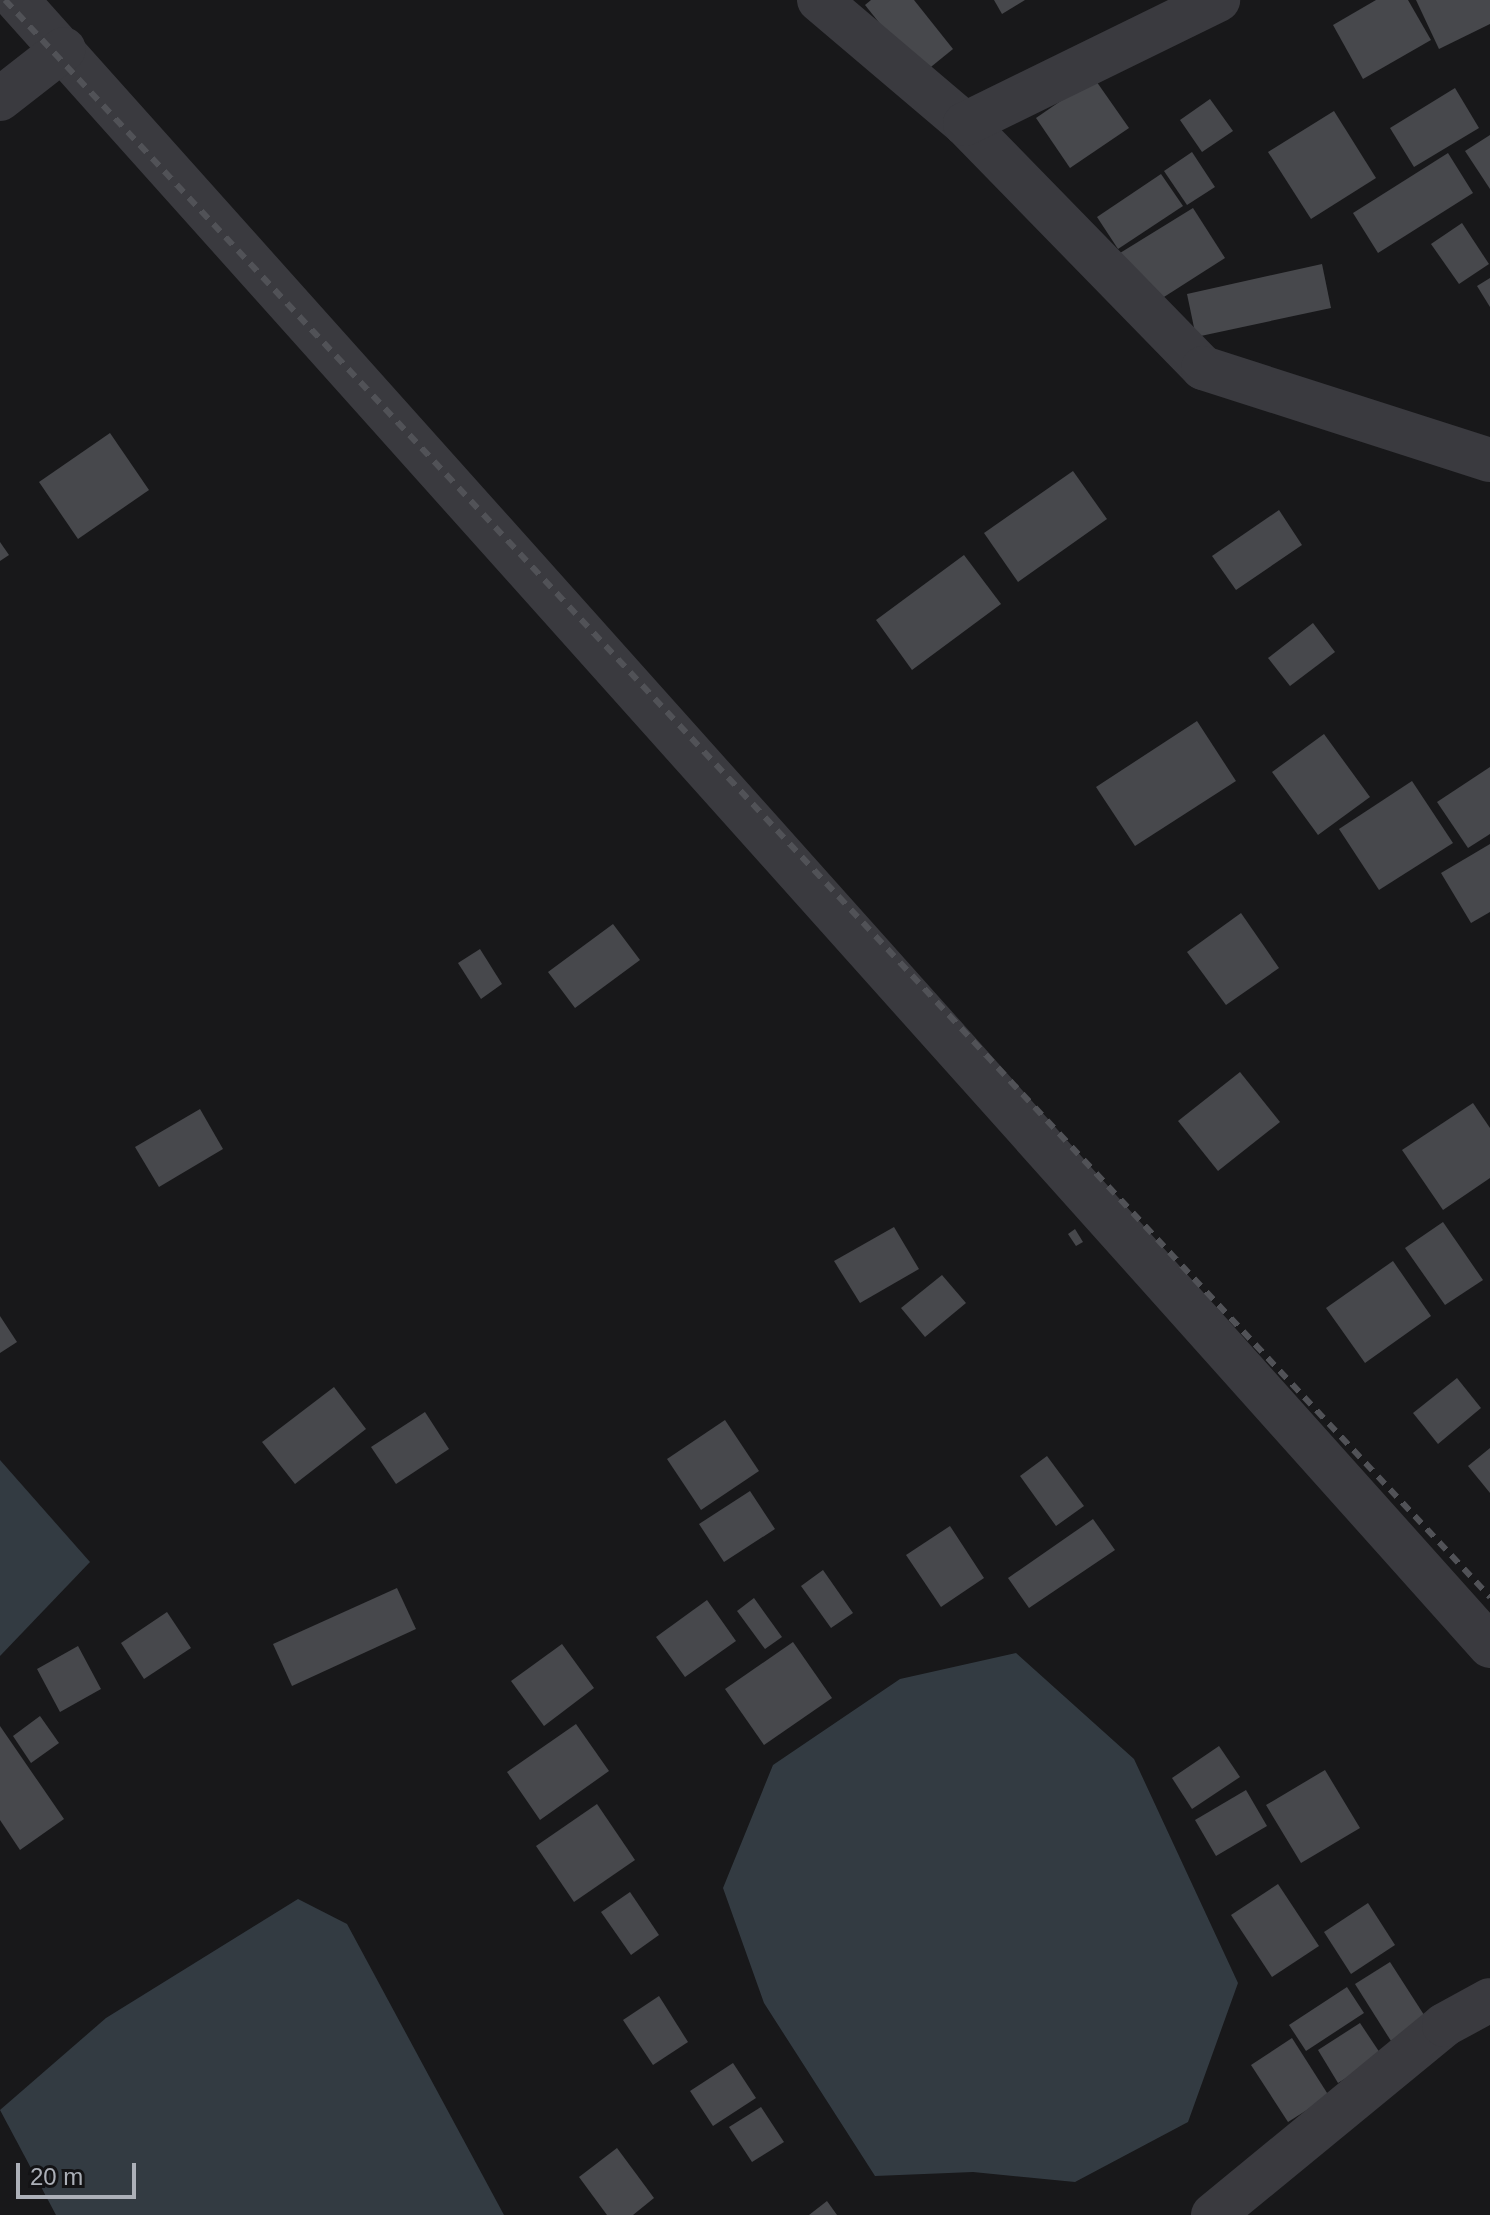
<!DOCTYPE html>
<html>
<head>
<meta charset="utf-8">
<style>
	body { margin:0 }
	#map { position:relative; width:1490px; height:2215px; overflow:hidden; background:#18181a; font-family:Helvetica,sans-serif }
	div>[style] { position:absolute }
	.water>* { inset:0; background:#333b42 }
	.building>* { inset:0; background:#47484c }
	.street>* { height:44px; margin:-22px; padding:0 22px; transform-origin:22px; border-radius:22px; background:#3a3a3f }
	.rail>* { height:6px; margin-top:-3px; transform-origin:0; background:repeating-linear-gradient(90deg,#515257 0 10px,transparent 0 18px) }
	span { translate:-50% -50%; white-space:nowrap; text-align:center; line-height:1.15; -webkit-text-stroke:7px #131315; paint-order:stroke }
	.scale { position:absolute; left:16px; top:2163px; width:120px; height:36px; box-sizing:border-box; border:4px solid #acb0b8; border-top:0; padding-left:10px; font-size:24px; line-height:28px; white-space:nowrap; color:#acb0b8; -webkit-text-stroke:6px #131315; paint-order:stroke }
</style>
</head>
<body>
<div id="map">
	<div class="water">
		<i style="clip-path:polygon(0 1460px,90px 1562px,0 1656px)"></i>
		<i style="clip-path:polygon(1016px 1653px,1134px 1759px,1238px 1983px,1188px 2122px,1075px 2182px,973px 2172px,875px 2176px,764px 2003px,723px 1888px,773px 1765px,900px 1679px)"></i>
		<i style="clip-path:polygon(298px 1899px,347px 1924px,504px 2215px,56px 2215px,0 2110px,106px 2018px)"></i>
	</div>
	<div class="building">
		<i style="clip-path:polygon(871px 0,914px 0,953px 49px,921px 75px,865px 5px)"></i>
		<i style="clip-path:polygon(994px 0,1025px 0,1002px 14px)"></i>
		<i style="clip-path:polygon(1376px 0,1408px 0,1431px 40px,1363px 79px,1333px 25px)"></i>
		<i style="clip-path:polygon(1416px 0,1490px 0,1490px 24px,1439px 49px)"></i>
		<i style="clip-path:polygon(1094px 78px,1129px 128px,1070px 168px,1036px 118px)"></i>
		<i style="clip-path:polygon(1455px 88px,1479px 128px,1414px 167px,1390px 128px)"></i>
		<i style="clip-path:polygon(1210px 99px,1233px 131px,1202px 152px,1180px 120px)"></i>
		<i style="clip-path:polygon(1334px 111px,1376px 178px,1311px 219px,1268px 152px)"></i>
		<i style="clip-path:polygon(1490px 135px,1490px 189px,1465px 151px)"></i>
		<i style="clip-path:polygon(1192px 152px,1215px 187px,1187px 205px,1164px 171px)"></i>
		<i style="clip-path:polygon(1448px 153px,1473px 193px,1378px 253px,1353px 213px)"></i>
		<i style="clip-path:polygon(1161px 174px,1183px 206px,1118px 249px,1097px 217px)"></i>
		<i style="clip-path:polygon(1193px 208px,1225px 258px,1153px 304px,1120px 253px)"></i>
		<i style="clip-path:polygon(1462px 223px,1489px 264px,1459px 284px,1431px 244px)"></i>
		<i style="clip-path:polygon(1322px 264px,1331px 308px,1196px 337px,1187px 294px)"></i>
		<i style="clip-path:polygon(1490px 278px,1490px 307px,1477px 286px)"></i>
		<i style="clip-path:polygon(110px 433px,149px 490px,78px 539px,39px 482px)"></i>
		<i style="clip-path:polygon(1073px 471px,1107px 519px,1018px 582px,984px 533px)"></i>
		<i style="clip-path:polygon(1279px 510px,1302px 545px,1236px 590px,1212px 556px)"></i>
		<i style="clip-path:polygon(0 542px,9px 555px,0 561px)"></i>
		<i style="clip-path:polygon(964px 555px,1001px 604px,912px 670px,876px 620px)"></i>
		<i style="clip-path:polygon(1313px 623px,1335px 652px,1290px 686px,1268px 658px)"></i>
		<i style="clip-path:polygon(1197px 721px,1236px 781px,1135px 846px,1096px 787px)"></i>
		<i style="clip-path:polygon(1324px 734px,1370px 797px,1318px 835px,1272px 772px)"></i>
		<i style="clip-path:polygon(1490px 767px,1490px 834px,1468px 848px,1437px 802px)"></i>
		<i style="clip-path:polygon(1412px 781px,1453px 843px,1379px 890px,1339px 829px)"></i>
		<i style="clip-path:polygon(1490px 844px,1490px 912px,1471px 923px,1441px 873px)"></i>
		<i style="clip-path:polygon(1241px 913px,1279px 968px,1226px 1005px,1187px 952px)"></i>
		<i style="clip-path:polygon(613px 924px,640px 960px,575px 1008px,548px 972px)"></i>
		<i style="clip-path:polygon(480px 949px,502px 984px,481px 999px,458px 963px)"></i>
		<i style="clip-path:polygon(1240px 1072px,1280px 1122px,1218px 1171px,1178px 1121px)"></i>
		<i style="clip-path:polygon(1473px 1103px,1490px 1128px,1490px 1178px,1443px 1210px,1402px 1150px)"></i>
		<i style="clip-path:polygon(200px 1109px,223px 1149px,159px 1187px,135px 1147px)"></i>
		<i style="clip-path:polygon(1443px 1222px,1483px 1280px,1445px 1305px,1405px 1248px)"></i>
		<i style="clip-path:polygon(894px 1227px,919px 1269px,860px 1303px,834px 1261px)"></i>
		<i style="clip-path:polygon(1075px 1229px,1083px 1242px,1076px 1246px,1068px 1234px)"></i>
		<i style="clip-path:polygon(1393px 1261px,1431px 1316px,1365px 1363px,1326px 1308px)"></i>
		<i style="clip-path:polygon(942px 1275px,966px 1303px,925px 1337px,901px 1308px)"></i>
		<i style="clip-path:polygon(0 1316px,17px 1342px,0 1353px)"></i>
		<i style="clip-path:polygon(1457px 1378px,1481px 1408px,1438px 1444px,1413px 1413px)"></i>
		<i style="clip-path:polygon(334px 1387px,366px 1429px,295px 1484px,262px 1442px)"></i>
		<i style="clip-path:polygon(425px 1412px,449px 1449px,396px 1484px,371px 1447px)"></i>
		<i style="clip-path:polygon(725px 1420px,759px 1471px,701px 1510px,667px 1459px)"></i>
		<i style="clip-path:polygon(1490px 1448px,1490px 1493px,1468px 1466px)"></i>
		<i style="clip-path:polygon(1047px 1456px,1084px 1506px,1056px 1526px,1020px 1476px)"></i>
		<i style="clip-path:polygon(750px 1491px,775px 1529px,724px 1562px,699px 1524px)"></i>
		<i style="clip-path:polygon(1093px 1519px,1115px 1550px,1029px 1608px,1008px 1578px)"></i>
		<i style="clip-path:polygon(950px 1526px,984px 1578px,941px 1607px,906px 1555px)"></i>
		<i style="clip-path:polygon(823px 1570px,853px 1613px,831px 1628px,801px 1586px)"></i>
		<i style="clip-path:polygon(397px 1588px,416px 1629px,292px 1686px,273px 1644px)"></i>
		<i style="clip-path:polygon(754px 1598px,782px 1637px,765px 1649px,737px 1611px)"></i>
		<i style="clip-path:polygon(707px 1600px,736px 1641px,685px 1677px,656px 1637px)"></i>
		<i style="clip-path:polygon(167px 1612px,191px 1648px,144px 1679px,121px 1643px)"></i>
		<i style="clip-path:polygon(793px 1642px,832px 1698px,764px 1745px,725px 1689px)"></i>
		<i style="clip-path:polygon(562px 1644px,594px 1688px,544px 1726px,511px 1681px)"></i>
		<i style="clip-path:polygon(78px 1646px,101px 1689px,60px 1712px,37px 1669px)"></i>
		<i style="clip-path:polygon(40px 1716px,59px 1743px,31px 1763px,13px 1736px)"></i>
		<i style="clip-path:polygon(576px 1724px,609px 1771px,540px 1820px,507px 1772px)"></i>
		<i style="clip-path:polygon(0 1726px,64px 1819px,20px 1850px,0 1820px)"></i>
		<i style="clip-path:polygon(1219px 1746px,1240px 1777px,1192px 1809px,1172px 1778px)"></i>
		<i style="clip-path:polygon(1325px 1770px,1360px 1828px,1301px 1863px,1266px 1805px)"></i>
		<i style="clip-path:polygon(1246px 1790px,1267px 1826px,1216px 1856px,1195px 1820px)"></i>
		<i style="clip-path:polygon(597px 1804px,635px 1860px,574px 1902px,536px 1846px)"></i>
		<i style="clip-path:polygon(1278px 1884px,1319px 1946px,1272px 1977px,1231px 1915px)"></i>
		<i style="clip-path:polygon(630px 1892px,659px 1935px,631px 1955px,601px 1912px)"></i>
		<i style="clip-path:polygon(1368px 1903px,1395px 1945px,1351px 1974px,1324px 1932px)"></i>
		<i style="clip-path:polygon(1390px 1962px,1426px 2018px,1391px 2041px,1355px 1984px)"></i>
		<i style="clip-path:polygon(1347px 1987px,1364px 2013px,1306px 2051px,1289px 2025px)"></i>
		<i style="clip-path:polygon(659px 1996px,688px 2042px,653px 2065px,623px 2020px)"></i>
		<i style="clip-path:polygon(1360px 2023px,1382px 2056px,1338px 2083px,1318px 2050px)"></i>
		<i style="clip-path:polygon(1292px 2038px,1329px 2096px,1288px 2122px,1251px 2065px)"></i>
		<i style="clip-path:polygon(733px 2063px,756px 2098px,713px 2126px,690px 2091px)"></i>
		<i style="clip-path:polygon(761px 2107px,784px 2142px,752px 2162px,729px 2127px)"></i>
		<i style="clip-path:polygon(617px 2148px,654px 2198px,633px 2215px,607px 2215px,579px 2177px)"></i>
		<i style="clip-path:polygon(827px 2201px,837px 2215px,809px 2215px)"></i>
	</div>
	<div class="street">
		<i style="left:17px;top:0;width:2209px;rotate:48.17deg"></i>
		<i style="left:819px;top:0;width:192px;rotate:40.3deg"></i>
		<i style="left:965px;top:124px;width:341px;rotate:45.7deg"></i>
		<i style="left:1203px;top:368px;width:301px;rotate:17.8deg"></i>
		<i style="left:0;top:99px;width:81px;rotate:-38deg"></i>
		<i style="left:965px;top:124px;width:282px;rotate:-26.1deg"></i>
		<i style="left:1213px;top:2215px;width:299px;rotate:-39.4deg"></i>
		<i style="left:1444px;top:2025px;width:52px;rotate:-28.5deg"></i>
	</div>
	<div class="rail">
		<i style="left:5px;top:0;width:2181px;rotate:47.08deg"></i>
	</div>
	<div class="scale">20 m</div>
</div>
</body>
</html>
